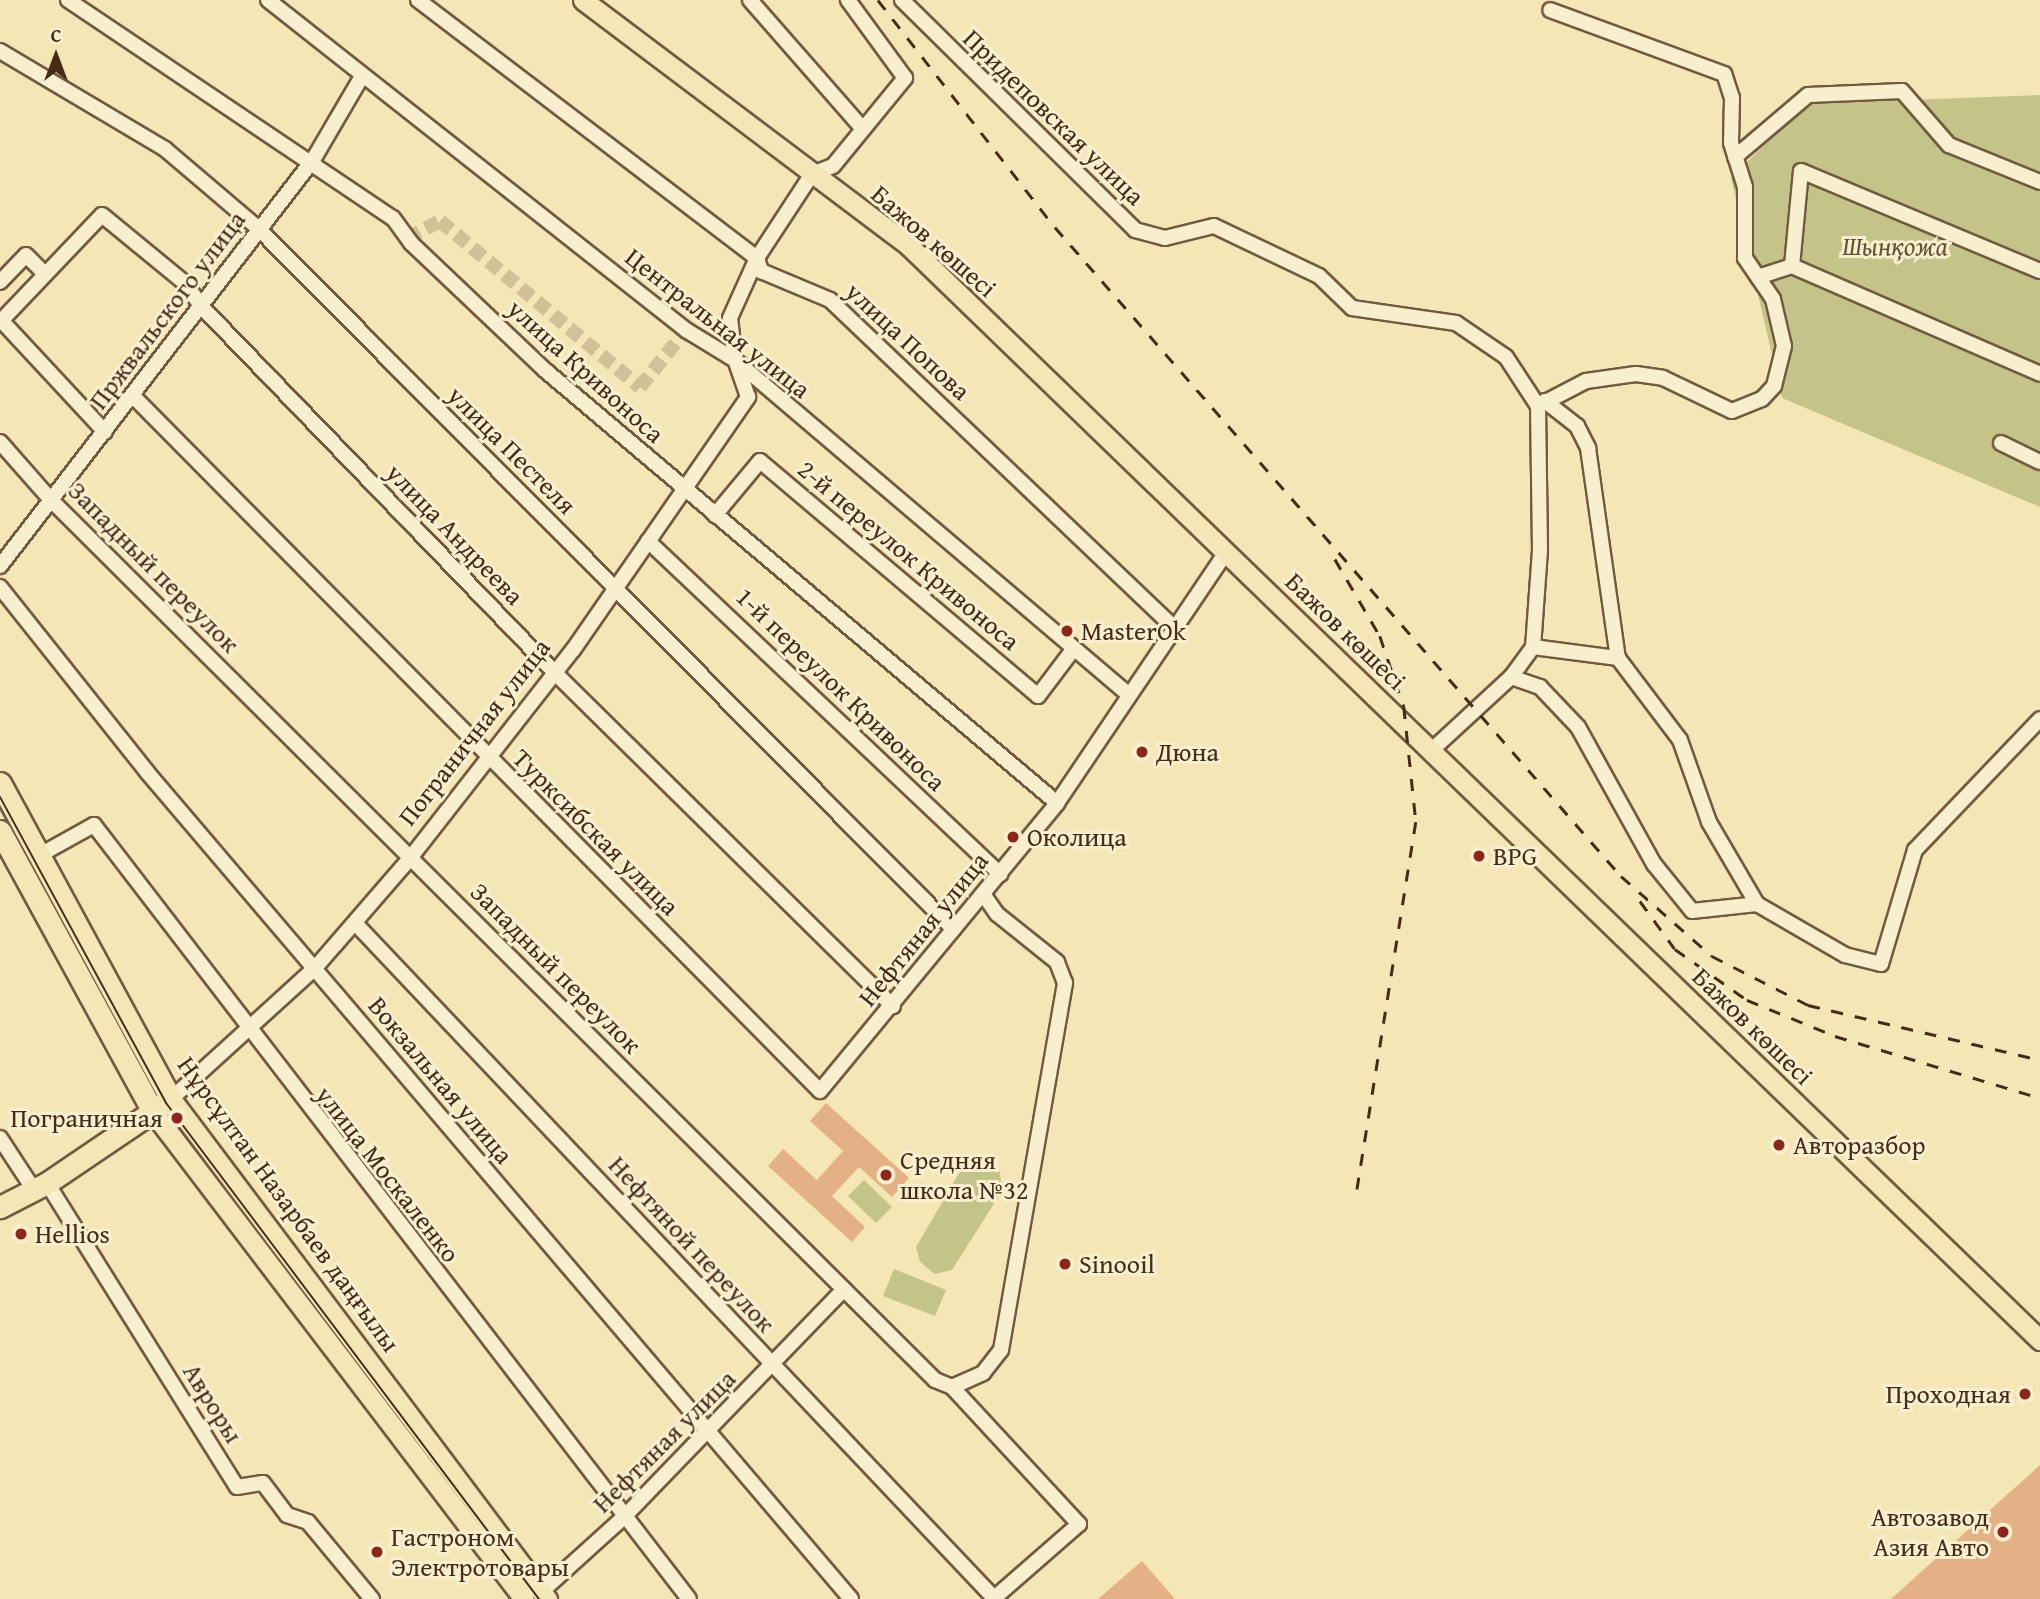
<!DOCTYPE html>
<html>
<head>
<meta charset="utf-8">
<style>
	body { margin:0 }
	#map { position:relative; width:2040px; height:1599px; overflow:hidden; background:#f5e6b5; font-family:"Gentium Book Plus",serif }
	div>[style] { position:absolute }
	.green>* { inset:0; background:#c4c388 }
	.building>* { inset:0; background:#e3b185 }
	.minor-tunnel>* { height:14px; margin-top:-7px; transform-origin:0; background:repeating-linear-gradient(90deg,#d2c196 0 14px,transparent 0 21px) }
	.roads { filter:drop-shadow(2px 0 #725a41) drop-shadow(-2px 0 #725a41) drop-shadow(0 2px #725a41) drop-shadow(0 -2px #725a41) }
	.minor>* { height:14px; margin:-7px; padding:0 7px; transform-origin:7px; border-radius:7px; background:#f8efcf }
	.major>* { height:19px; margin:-9.5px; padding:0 9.5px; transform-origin:9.5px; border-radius:9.5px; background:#f5e6b5 }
	.highway>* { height:21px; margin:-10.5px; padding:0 10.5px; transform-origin:10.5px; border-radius:10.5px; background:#f5e6b5 }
	.tram>* { height:2px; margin:-1px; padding:0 1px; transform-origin:1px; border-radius:1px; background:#462b1a }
	.rail>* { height:2.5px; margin-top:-1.25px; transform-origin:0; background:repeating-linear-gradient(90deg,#462b1a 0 12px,transparent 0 24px) }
	.dots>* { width:19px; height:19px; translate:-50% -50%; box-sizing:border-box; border:4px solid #f8efcf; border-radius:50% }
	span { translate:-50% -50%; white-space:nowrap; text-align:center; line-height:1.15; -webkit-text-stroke:6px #f8efcf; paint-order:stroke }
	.street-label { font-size:26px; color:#462b1a }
	.park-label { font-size:26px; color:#665136; font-style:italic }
	.poi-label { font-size:26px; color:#462b1a }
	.left { translate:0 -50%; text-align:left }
	.right { translate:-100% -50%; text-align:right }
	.north { position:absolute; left:21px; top:21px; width:70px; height:70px; -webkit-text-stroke:5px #f8efcf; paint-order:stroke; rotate:0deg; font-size:19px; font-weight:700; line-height:28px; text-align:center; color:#462b1a }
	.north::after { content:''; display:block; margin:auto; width:24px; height:32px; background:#462b1a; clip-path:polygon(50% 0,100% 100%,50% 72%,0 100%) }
</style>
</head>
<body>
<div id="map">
	<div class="green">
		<i style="clip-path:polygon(2040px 95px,2040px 507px,1782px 398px,1731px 178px,1805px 104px)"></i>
		<i style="clip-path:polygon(983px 1162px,1000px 1172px,1002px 1191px,952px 1270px,935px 1274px,920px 1262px,916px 1247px,961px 1170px)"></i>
		<i style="clip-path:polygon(864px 1180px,892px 1207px,876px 1223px,848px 1196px)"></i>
		<i style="clip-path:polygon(894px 1269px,946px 1290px,935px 1316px,883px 1296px)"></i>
	</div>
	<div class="building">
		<i style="clip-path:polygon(826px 1103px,909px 1178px,892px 1197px,859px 1167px,832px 1196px,865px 1227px,852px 1242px,768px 1166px,783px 1149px,817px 1180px,843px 1151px,810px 1121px)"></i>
		<i style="clip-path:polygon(2023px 1384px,2035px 1390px,2027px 1404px,2015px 1398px)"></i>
		<i style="clip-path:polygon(2040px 1465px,2040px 1599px,1891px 1599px)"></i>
		<i style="clip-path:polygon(1142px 1561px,1175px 1599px,1098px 1599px,1128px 1573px)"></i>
	</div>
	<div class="minor-tunnel">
		<i style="left:407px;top:238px;width:37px;rotate:-27deg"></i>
		<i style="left:440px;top:221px;width:260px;rotate:39.7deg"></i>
		<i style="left:640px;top:387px;width:73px;rotate:-51.1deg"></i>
	</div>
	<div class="roads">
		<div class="minor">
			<i style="left:68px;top:0;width:391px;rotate:33.9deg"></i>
			<i style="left:393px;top:218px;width:31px;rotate:54deg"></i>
			<i style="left:411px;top:243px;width:186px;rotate:43.5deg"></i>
			<i style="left:546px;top:371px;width:669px;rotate:40.21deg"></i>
			<i style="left:268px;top:0;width:533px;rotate:38.29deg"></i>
			<i style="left:686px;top:330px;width:57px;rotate:31.5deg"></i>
			<i style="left:735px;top:360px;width:517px;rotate:40.37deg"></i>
			<i style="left:418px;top:0;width:426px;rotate:37.3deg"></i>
			<i style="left:757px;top:258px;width:14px;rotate:73deg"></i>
			<i style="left:761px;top:271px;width:75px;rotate:22.8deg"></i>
			<i style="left:830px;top:300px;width:474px;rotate:43.6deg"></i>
			<i style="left:750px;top:0;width:171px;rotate:48.8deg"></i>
			<i style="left:902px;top:0;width:327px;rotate:44.6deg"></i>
			<i style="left:1135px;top:230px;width:31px;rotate:15deg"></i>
			<i style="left:1165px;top:238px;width:50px;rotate:-13.8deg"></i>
			<i style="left:1214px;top:226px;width:116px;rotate:25.5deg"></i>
			<i style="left:1319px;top:276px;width:46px;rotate:44.1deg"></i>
			<i style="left:1352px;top:308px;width:105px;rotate:8.2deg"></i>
			<i style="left:1456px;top:323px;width:60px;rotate:34.2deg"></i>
			<i style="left:1506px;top:357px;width:59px;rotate:56.9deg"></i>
			<i style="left:1538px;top:406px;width:144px;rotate:89.2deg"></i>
			<i style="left:1540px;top:550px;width:97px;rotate:94.1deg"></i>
			<i style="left:1533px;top:647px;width:37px;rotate:126deg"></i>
			<i style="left:1511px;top:677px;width:106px;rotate:137.3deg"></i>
			<i style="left:0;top:51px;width:192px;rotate:30.7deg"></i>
			<i style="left:165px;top:149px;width:123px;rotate:40.4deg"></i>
			<i style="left:259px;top:229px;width:986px;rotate:45.25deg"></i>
			<i style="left:1735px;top:157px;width:96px;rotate:-40.3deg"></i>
			<i style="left:1808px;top:95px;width:94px;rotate:-2.4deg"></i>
			<i style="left:1902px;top:91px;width:72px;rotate:49deg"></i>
			<i style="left:1949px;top:145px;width:98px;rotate:22.1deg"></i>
			<i style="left:1792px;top:266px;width:270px;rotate:23.5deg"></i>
			<i style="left:1758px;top:277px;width:36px;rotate:-18deg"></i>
			<i style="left:1792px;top:266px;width:95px;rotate:-84.6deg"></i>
			<i style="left:1801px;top:171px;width:259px;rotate:22.7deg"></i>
			<i style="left:0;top:282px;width:37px;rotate:-46deg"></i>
			<i style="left:26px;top:255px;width:27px;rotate:45deg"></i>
			<i style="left:0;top:319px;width:154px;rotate:47.1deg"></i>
			<i style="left:1px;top:321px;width:146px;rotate:-46.4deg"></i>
			<i style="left:102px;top:215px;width:109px;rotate:39.4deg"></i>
			<i style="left:186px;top:284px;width:27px;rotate:56deg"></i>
			<i style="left:201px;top:306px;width:508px;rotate:46.04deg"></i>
			<i style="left:554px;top:672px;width:476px;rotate:44.6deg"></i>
			<i style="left:133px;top:396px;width:977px;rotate:45.33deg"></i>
			<i style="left:820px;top:1091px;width:373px;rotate:-50.5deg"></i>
			<i style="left:1057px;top:803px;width:303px;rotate:-56deg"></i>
			<i style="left:1545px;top:401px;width:41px;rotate:38deg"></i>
			<i style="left:1577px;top:426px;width:25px;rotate:63deg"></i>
			<i style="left:1588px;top:448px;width:212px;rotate:81.9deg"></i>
			<i style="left:1618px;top:658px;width:103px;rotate:52.9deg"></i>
			<i style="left:1680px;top:740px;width:87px;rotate:70.5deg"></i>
			<i style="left:1709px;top:822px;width:95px;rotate:59.7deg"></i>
			<i style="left:1538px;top:406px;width:54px;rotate:-27.5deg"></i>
			<i style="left:1586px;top:381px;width:50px;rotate:-8deg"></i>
			<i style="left:1636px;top:374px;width:27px;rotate:8deg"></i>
			<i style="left:1663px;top:378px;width:76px;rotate:25.6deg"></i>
			<i style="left:1732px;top:411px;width:32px;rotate:-22deg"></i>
			<i style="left:1762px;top:399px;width:18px;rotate:-47deg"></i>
			<i style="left:1774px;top:386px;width:41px;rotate:-76deg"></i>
			<i style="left:1784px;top:346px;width:48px;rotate:-103.2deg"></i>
			<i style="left:1773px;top:299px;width:50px;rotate:-124.3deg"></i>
			<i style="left:1745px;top:258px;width:71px;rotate:-90deg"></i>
			<i style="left:1745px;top:187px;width:46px;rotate:-107.7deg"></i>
			<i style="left:1731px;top:143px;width:45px;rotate:-88.7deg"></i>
			<i style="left:1732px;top:98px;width:25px;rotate:-108deg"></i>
			<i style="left:1724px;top:74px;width:185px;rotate:-159.8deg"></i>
			<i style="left:0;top:442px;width:79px;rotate:48.6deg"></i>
			<i style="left:52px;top:501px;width:1246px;rotate:44.87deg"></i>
			<i style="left:935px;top:1380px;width:18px;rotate:22deg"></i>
			<i style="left:952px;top:1387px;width:187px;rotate:47.2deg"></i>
			<i style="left:1079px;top:1524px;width:114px;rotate:138.9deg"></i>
			<i style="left:2001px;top:443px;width:43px;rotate:26deg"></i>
			<i style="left:715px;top:515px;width:70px;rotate:-50.2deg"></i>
			<i style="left:760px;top:461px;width:364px;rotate:40.2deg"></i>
			<i style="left:1038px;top:696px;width:56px;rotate:-52.9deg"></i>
			<i style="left:648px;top:541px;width:485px;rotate:43.4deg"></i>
			<i style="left:0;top:566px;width:513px;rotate:-52.37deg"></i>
			<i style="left:313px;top:160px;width:97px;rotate:-59.7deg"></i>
			<i style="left:0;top:587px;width:236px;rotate:51.5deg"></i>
			<i style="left:147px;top:772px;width:1086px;rotate:49.59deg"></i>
			<i style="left:1533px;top:647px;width:86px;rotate:7.4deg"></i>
			<i style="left:1511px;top:677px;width:31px;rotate:19deg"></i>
			<i style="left:1540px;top:687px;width:55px;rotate:46.5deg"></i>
			<i style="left:1578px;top:727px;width:157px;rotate:61deg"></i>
			<i style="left:1654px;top:864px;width:60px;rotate:51deg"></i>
			<i style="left:1692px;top:911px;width:65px;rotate:-6.1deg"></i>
			<i style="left:1757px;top:904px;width:102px;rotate:30.1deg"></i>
			<i style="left:1845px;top:955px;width:37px;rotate:14deg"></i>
			<i style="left:1881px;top:964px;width:119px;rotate:-73.4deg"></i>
			<i style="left:1915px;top:850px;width:181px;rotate:-46.3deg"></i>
			<i style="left:38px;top:856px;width:64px;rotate:-29deg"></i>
			<i style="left:94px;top:825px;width:976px;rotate:52.45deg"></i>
			<i style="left:355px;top:923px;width:929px;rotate:46.57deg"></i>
			<i style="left:171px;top:1099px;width:195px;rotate:-42.3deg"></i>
			<i style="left:315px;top:968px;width:147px;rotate:-49.1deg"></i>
			<i style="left:411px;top:857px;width:263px;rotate:-52deg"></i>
			<i style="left:573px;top:650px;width:308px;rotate:-55.3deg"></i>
			<i style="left:748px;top:397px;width:39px;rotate:-109deg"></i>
			<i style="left:735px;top:360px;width:42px;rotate:-96.8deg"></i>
			<i style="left:730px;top:318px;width:66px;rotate:-65.8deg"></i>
			<i style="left:757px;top:258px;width:100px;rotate:-56.8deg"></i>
			<i style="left:812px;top:174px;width:22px;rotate:-21deg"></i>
			<i style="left:833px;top:166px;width:114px;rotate:-50.7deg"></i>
			<i style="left:905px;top:78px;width:97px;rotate:-126.2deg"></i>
			<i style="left:0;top:1138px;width:62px;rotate:56.8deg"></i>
			<i style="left:47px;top:1183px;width:358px;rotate:58deg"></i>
			<i style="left:237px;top:1487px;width:26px;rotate:-9deg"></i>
			<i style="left:263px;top:1483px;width:40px;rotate:53deg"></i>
			<i style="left:287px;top:1515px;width:22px;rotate:18deg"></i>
			<i style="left:308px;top:1522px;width:100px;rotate:50.3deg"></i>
			<i style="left:952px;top:1387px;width:34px;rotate:-24deg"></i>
			<i style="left:983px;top:1373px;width:29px;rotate:-52deg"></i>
			<i style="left:1001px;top:1350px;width:373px;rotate:-80.1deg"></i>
			<i style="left:1065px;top:983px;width:22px;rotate:-111deg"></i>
			<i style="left:1057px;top:962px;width:77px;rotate:-141.3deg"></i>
			<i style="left:997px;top:914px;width:24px;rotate:-125deg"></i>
			<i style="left:541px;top:1592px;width:110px;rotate:-42.1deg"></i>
			<i style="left:623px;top:1518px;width:318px;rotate:-46deg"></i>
		</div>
		<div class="major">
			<i style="left:583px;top:0;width:407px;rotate:37deg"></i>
			<i style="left:908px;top:245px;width:1575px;rotate:44.05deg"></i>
			<i style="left:171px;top:1099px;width:626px;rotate:53.06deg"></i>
			<i style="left:153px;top:1112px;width:612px;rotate:52.7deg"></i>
		</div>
		<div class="highway">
			<i style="left:0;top:783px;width:359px;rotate:61.6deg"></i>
			<i style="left:171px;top:1099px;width:150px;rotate:145.9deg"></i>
			<i style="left:47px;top:1183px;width:53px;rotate:152.9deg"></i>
			<i style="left:0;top:831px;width:320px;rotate:61.4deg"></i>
		</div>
	</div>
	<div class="tram">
		<i style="left:0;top:797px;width:348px;rotate:61.5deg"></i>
		<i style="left:166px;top:1103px;width:621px;rotate:53.06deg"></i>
	</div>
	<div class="rail">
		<i style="left:878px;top:0;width:288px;rotate:52.1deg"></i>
		<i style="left:1055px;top:227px;width:861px;rotate:48.91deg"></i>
		<i style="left:1621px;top:876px;width:121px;rotate:41.3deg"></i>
		<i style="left:1712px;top:956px;width:108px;rotate:27deg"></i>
		<i style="left:1808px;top:1005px;width:238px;rotate:13.3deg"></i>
		<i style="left:1335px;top:559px;width:89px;rotate:59.7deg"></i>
		<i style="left:1380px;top:636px;width:75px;rotate:71.3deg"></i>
		<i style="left:1404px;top:707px;width:116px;rotate:84deg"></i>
		<i style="left:1416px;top:822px;width:374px;rotate:99.1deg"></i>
		<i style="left:1640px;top:901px;width:59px;rotate:53.9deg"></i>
		<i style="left:1675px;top:949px;width:88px;rotate:35.3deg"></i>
		<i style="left:1747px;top:1000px;width:95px;rotate:22.2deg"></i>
		<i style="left:1835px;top:1036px;width:214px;rotate:16.8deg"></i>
	</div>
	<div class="dots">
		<i style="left:1067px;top:631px;background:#8f2418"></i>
		<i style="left:1142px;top:752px;background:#8f2418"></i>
		<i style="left:1013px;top:837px;background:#8f2418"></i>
		<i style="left:1479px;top:856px;background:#8f2418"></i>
		<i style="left:177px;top:1118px;background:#8f2418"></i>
		<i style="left:1779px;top:1145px;background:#8f2418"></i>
		<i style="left:886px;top:1175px;background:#8f2418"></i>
		<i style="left:21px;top:1234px;background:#8f2418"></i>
		<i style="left:1065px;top:1264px;background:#8f2418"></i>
		<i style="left:2025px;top:1394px;background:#8f2418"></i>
		<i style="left:2003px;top:1532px;background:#8f2418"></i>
		<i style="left:377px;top:1552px;background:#8f2418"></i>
	</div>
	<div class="street-label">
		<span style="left:1054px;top:117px;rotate:44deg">Придеповская улица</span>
		<span style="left:934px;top:241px;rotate:41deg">Бажов көшесі</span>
		<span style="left:167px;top:310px;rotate:-53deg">Пржвальского улица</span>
		<span style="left:718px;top:323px;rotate:38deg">Центральная улица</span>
		<span style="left:908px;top:341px;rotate:43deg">улица Попова</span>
		<span style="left:586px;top:371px;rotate:42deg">улица Кривоноса</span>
		<span style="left:512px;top:450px;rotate:45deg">улица Пестеля</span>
		<span style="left:455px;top:534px;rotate:46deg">улица Андреева</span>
		<span style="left:909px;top:555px;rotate:40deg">2-й переулок Кривоноса</span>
		<span style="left:154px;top:567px;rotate:45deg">Западный переулок</span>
		<span style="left:1346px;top:631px;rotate:44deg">Бажов көшесі</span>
		<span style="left:841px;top:689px;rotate:44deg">1-й переулок Кривоноса</span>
		<span style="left:474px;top:732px;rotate:-52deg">Пограничная улица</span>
		<span style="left:596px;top:832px;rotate:45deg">Турксибская улица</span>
		<span style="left:923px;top:929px;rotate:-51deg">Нефтяная улица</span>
		<span style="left:556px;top:968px;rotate:45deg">Западный переулок</span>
		<span style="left:1753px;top:1026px;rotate:44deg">Бажов көшесі</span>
		<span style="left:441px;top:1080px;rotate:50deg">Вокзальная улица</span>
		<span style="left:388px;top:1174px;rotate:52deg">улица Москаленко</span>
		<span style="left:289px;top:1204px;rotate:54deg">Нұрсұлтан Назарбаев даңғылы</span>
		<span style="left:692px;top:1244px;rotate:47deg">Нефтяной переулок</span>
		<span style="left:213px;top:1403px;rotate:58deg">Авроры</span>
		<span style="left:664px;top:1441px;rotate:-45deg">Нефтяная улица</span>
	</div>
	<div class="park-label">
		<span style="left:1895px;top:246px">Шынқожа</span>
	</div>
	<div class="poi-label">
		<span class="left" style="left:1081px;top:631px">MasterOk</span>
		<span class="left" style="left:1156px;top:752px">Дюна</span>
		<span class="left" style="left:1027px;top:837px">Околица</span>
		<span class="left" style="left:1493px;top:856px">BPG</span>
		<span class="right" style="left:163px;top:1118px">Пограничная</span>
		<span class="left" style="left:1793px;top:1145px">Авторазбор</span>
		<span class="left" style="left:900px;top:1175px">Средняя<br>школа №32</span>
		<span class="left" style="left:35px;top:1234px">Hellios</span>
		<span class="left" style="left:1079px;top:1264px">Sinooil</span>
		<span class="right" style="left:2011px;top:1394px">Проходная</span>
		<span class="right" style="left:1989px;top:1532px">Автозавод<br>Азия Авто</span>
		<span class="left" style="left:391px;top:1552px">Гастроном<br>Электротовары</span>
	</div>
	<div class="north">С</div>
</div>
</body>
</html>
